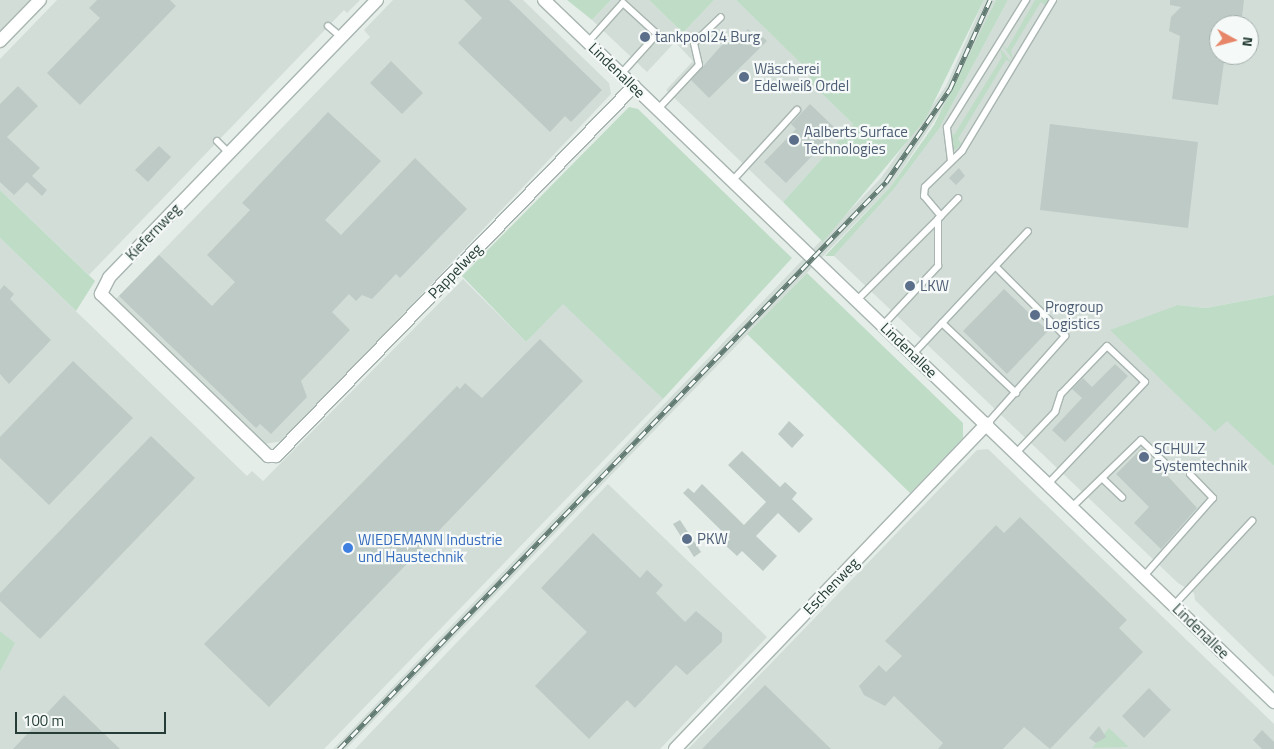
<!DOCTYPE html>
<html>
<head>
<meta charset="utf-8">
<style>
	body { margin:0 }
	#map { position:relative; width:1274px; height:749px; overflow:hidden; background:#e5ede9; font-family:"Titillium Web",sans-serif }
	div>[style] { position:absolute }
	.built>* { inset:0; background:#d3ddd8 }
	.green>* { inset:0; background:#bfdcc7 }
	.building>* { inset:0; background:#bdcac5 }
	.roads { filter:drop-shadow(1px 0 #a8b5b0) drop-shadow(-1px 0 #a8b5b0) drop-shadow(0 1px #a8b5b0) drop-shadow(0 -1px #a8b5b0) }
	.service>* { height:6px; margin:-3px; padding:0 3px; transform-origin:3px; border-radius:3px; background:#fff }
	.minor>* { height:12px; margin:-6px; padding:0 6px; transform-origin:6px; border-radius:6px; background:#fff }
	.rail>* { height:5px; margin-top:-2.5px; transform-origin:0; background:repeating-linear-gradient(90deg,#f5f9f7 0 9px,#607971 0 18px); box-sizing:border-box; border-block:1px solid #607971 }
	.dots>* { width:14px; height:14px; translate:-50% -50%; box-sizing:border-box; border:2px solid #f5f9f7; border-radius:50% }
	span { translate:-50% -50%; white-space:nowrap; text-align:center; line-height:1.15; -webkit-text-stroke:4.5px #f5f9f7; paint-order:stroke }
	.service-label { font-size:15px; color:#4e5e75 }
	.left { translate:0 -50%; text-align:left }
	.street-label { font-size:15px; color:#253d36 }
	.shop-label { font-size:15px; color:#366cbe }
	.north { position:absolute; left:1209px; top:15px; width:50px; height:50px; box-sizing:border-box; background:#f5f9f7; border:1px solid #a2aeaa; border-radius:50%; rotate:97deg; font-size:14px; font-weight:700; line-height:20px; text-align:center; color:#253d36 }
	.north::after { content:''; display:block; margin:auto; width:18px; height:22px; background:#e78568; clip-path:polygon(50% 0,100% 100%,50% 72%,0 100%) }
	.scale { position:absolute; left:15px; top:712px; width:151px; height:22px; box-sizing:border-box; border:2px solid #253d36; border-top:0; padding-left:6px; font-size:15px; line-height:18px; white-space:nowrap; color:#253d36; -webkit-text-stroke:4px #f5f9f7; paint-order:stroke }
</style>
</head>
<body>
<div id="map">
	<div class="built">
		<i style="clip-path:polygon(0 0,30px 0,0 31px)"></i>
		<i style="clip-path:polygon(57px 0,360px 0,347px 13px,344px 10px,89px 275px,0 190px,0 59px)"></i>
		<i style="clip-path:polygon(393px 0,523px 0,609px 83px,611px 94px,283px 441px,265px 444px,113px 302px,370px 37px,364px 30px)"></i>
		<i style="clip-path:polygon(611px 0,649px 0,683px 33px,714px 0,736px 0,813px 74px,808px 80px,853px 124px,783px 202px,666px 90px,693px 61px,675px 42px,647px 72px,592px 20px)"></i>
		<i style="clip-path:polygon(984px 0,996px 0,954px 91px,891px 186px,346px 749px,333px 749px,881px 178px,946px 86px)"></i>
		<i style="clip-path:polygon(evenodd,1008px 0,1274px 0,1274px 295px,1206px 308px,1178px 305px,1167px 384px,1215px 432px,1227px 420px,1274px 466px,1274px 677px,1195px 600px,1194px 593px,1178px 583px,834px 256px,894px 189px,939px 129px,1008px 0,1219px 25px,1249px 25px,1249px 55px,1219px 55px,1219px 25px)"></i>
		<i style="clip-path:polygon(0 238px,247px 476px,252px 471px,263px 481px,463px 279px,526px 342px,563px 303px,663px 399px,324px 749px,0 749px,0 672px,14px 643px,0 631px)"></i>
		<i style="clip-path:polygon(988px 449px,1274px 724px,1274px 749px,688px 749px,977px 450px)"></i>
		<i style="clip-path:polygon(608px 484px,767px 637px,660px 749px,355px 749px)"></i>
	</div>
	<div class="green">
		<i style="clip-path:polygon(567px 0,611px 0,592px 20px)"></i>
		<i style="clip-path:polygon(649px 0,714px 0,683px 33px)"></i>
		<i style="clip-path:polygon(736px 0,984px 0,925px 120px,823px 242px,783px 202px,853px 124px,808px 80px,812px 74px)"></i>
		<i style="clip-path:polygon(996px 0,1008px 0,939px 129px,894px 189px,834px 256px,825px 256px,891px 186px,934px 125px)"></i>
		<i style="clip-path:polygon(1035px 0,1050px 0,1046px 6px,1041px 2px,1011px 51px,1013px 60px,1002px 45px,1007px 49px)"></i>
		<i style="clip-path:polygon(1000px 48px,1012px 63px,1006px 60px,958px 139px,962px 144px,953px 152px,950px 131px,954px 135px,1002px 57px)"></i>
		<i style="clip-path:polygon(629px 107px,638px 109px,792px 258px,663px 399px,563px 304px,526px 342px,462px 276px)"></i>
		<i style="clip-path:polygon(0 190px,95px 281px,76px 311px,0 238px)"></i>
		<i style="clip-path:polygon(807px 273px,963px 423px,963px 438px,910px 493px,747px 334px)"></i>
		<i style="clip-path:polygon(1274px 295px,1274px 466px,1227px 421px,1215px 432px,1110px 330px,1178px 305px,1206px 308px)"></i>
		<i style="clip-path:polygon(0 631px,15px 643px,0 672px)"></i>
		<i style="clip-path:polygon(1109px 728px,1129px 747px,1092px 748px)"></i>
	</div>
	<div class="building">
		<i style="clip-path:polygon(97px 0,170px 0,176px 6px,80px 105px,47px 73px,100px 18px,89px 8px)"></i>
		<i style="clip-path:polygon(464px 0,509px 0,602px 90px,571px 122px,565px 116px,550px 132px,458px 43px,482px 18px)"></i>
		<i style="clip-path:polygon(1170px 0,1244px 0,1241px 25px,1219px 25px,1219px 55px,1225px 55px,1218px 105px,1172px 99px,1180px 36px,1169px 31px,1171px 17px,1181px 7px,1170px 5px)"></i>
		<i style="clip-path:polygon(736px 29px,742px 35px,748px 29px,756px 37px,759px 33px,767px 41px,709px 98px,691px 80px)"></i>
		<i style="clip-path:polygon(391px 61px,423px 93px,402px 114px,370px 83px)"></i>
		<i style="clip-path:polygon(18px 86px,38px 106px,7px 137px,40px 168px,32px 176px,47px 190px,42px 196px,27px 182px,14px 195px,0 182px,0 104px)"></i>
		<i style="clip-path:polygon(810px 104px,837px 130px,786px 183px,764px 162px,796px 129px,791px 124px)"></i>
		<i style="clip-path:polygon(328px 112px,381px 161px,325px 220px,341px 235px,415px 158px,467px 209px,400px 278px,396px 274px,372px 299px,362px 295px,356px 301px,349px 294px,332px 312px,350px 330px,301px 381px,307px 397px,271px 434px,260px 424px,256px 428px,119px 296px,159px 255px,212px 306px,235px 282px,207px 255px,250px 210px,242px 203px)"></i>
		<i style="clip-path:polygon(1050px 124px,1198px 142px,1188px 228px,1040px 210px)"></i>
		<i style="clip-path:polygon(159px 146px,171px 157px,148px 182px,135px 170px)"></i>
		<i style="clip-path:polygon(959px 168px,965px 176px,956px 185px,949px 178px)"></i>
		<i style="clip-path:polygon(4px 285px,14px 294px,10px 299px,51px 340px,9px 384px,0 374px,0 290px)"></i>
		<i style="clip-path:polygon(1004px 289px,1048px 331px,1007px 374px,963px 331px)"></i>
		<i style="clip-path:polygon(540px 339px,583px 381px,269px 707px,204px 644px,457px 386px,460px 389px,465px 383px,482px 398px)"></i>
		<i style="clip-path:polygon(73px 361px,133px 418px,49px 505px,0 458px,0 437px)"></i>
		<i style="clip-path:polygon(1115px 364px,1128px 376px,1065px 442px,1052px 430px,1082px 398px,1072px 389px,1083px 378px,1092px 387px)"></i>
		<i style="clip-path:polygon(789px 421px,804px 435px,792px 448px,778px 434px)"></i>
		<i style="clip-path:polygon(151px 436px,195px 478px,40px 639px,0 601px,0 593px)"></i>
		<i style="clip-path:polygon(1142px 448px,1197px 508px,1161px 549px,1134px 523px,1149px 507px,1116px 474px)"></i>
		<i style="clip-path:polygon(742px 451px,780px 487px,785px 482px,797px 493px,792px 499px,813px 519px,799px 533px,778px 513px,756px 536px,777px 556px,763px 571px,742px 551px,737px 556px,725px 545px,730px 539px,683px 493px,688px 488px,694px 493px,702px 484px,744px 525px,766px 502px,728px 465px)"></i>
		<i style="clip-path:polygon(1020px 517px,1127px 620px,1119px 628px,1143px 652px,1050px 749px,1024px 727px,1003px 749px,938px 749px,943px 743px,894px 696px,885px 706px,864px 695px,859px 686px,879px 665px,886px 672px,902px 656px,885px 641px,996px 525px,1004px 533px)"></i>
		<i style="clip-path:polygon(680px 520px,701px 552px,694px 557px,673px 524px)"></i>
		<i style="clip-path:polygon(593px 533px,640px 578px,647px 570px,663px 585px,656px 593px,685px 622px,696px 611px,722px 633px,722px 642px,687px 675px,676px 665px,635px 708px,627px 700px,589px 739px,535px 686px,587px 632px,541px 588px)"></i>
		<i style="clip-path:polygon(765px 685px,831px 749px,702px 749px)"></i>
		<i style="clip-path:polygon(1149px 688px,1171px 710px,1144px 738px,1122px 716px)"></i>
		<i style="clip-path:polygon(64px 695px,120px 749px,13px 749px)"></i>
		<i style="clip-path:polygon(1099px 726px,1106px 737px,1096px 743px,1089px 738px)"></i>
		<i style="clip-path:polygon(1262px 730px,1274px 742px,1274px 749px,1262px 749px,1253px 740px)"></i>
	</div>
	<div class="roads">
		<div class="service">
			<i style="left:328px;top:26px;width:17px;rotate:40deg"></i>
			<i style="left:588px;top:42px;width:52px;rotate:-48.1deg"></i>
			<i style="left:623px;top:3px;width:46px;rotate:42.4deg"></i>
			<i style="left:657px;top:34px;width:54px;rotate:132deg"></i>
			<i style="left:658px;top:109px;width:60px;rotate:-47deg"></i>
			<i style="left:699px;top:65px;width:23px;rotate:-103deg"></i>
			<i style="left:694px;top:43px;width:37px;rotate:-44deg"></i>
			<i style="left:217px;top:141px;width:17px;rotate:45deg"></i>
			<i style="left:951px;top:161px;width:34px;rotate:-97deg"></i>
			<i style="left:947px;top:127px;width:150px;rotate:-58.1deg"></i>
			<i style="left:733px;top:180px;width:95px;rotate:-47.6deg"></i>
			<i style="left:941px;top:216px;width:26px;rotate:-130deg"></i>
			<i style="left:924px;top:196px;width:9px;rotate:-84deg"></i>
			<i style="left:925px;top:187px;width:52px;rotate:-44.2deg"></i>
			<i style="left:962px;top:151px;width:176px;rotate:-58.9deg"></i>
			<i style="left:857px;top:300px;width:115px;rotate:-45deg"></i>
			<i style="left:942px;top:323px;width:102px;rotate:43.4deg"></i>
			<i style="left:883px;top:325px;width:81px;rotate:-47deg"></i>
			<i style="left:938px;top:266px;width:47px;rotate:-90deg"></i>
			<i style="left:938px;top:219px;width:29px;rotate:-46deg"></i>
			<i style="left:913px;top:354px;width:168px;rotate:-46.9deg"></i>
			<i style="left:987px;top:424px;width:118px;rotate:-48.4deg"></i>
			<i style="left:1065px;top:336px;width:98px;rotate:-135deg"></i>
			<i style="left:1016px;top:453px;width:57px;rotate:-46.4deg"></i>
			<i style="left:1055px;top:412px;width:19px;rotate:-72deg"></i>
			<i style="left:1061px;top:394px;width:66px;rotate:-46.2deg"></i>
			<i style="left:1107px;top:346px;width:52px;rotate:43.5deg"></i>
			<i style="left:1145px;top:382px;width:141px;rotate:133.6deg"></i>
			<i style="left:1102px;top:478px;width:28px;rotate:44deg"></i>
			<i style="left:1072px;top:507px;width:96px;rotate:-44.2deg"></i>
			<i style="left:1141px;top:440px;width:32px;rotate:44deg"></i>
			<i style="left:1144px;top:576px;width:104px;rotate:-48.5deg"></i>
			<i style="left:1213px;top:498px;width:33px;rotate:-134deg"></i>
			<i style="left:1174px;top:605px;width:115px;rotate:-47.1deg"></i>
		</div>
		<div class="minor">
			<i style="left:377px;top:0;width:386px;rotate:134deg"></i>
			<i style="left:109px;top:278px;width:18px;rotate:117deg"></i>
			<i style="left:101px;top:294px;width:233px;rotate:44.1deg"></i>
			<i style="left:268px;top:456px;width:8px"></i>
			<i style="left:276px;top:456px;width:515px;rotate:-45.94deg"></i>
			<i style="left:544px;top:0;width:1013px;rotate:43.88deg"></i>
			<i style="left:0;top:41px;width:57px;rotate:-45.7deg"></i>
			<i style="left:675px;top:749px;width:451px;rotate:-46.2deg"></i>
		</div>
	</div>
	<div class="rail">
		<i style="left:339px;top:749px;width:788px;rotate:-46.03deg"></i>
		<i style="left:886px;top:182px;width:113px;rotate:-55.5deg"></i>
		<i style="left:950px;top:89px;width:98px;rotate:-65.8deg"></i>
	</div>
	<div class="dots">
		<i style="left:645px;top:37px;background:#5c6f8a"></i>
		<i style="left:744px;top:77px;background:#5c6f8a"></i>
		<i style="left:794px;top:140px;background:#5c6f8a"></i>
		<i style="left:910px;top:286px;background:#5c6f8a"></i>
		<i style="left:1035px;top:315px;background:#5c6f8a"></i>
		<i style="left:1144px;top:457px;background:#5c6f8a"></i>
		<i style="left:687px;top:539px;background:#5c6f8a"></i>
		<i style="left:348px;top:548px;background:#3f7fe0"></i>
	</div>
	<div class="service-label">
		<span class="left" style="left:655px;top:37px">tankpool24 Burg</span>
		<span class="left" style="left:754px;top:77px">Wäscherei<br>Edelweiß Ordel</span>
		<span class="left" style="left:804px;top:140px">Aalberts Surface<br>Technologies</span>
		<span class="left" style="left:920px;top:286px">LKW</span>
		<span class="left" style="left:1045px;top:315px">Progroup<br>Logistics</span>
		<span class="left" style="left:1154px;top:457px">SCHULZ<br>Systemtechnik</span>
		<span class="left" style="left:697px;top:539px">PKW</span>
	</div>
	<div class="street-label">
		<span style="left:617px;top:70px;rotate:44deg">Lindenallee</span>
		<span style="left:153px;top:232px;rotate:-46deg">Kiefernweg</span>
		<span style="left:455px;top:271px;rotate:-46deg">Pappelweg</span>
		<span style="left:909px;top:350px;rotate:44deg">Lindenallee</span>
		<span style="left:831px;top:586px;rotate:-46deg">Eschenweg</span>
		<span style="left:1201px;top:631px;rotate:44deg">Lindenallee</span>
	</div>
	<div class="shop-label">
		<span class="left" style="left:358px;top:548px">WIEDEMANN Industrie<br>und Haustechnik</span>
	</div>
	<div class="north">N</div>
	<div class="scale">100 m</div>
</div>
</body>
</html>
